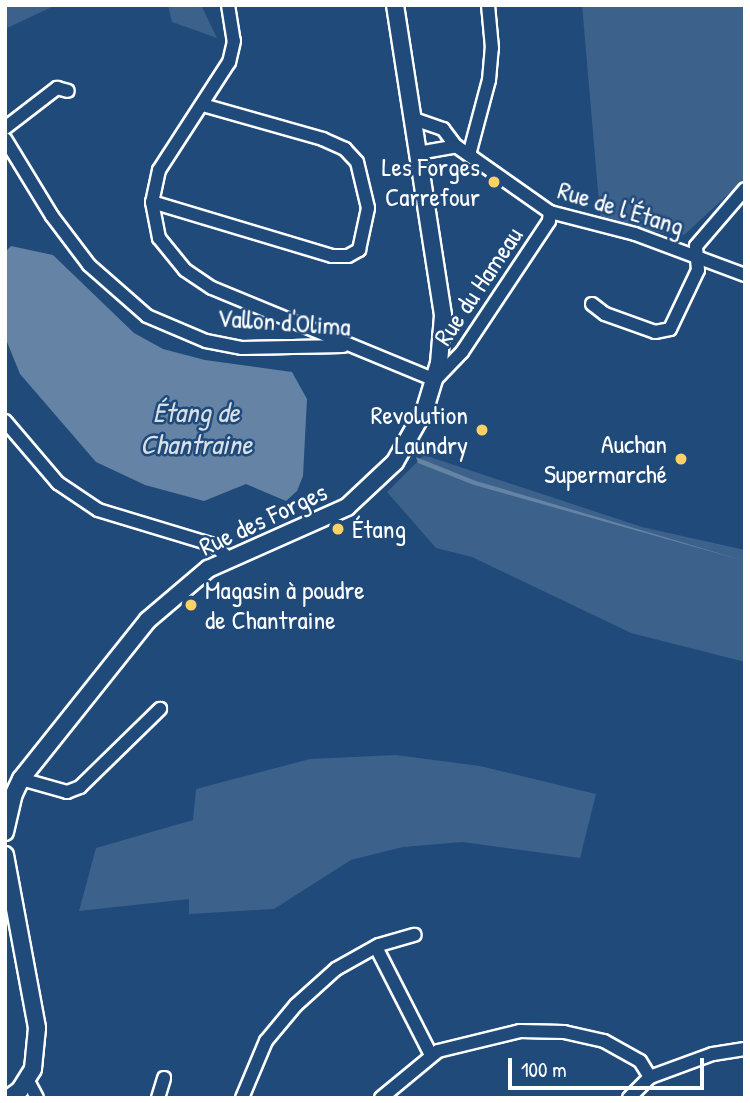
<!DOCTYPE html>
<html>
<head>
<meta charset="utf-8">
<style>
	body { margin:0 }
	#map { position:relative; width:750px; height:1103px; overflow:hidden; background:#1f4a7a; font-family:"Patrick Hand",sans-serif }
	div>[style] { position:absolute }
	.green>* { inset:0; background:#3c618b }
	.water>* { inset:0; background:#6583a4 }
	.roads { filter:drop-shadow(2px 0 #fff) drop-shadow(-2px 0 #fff) drop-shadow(0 2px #fff) drop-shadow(0 -2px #fff) }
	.street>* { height:12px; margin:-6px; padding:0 6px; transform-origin:6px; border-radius:6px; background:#1f4a7a }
	.secondary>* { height:16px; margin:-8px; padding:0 8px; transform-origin:8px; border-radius:8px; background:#1f4a7a }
	.dots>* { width:19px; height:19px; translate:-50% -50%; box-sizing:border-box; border:4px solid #1f4a7a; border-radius:50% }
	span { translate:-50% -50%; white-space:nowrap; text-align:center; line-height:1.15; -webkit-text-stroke:5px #1f4a7a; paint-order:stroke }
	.poi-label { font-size:26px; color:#fff }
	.right { translate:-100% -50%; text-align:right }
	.left { translate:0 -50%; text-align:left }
	.street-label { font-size:26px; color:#fff }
	.water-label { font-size:28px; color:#d8e0e8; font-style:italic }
	.frame { position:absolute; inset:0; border:7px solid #fff; pointer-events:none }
	.scale { position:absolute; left:508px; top:1058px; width:196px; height:32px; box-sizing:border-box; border:4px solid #fff; border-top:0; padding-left:9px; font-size:21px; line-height:24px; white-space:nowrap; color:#fff; -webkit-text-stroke:5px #1f4a7a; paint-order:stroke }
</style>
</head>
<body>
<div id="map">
	<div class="green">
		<i style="clip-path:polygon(5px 5px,56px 5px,5px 29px)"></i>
		<i style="clip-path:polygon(168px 5px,201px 5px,217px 38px,172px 22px)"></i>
		<i style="clip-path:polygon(582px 5px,745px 5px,745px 179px,684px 235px,601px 226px)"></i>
		<i style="clip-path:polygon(424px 455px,642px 527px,745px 550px,745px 662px,631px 633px,472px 557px,436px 548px,387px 492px)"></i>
		<i style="clip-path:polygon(396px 755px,480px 766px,596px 794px,580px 858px,462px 842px,403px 847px,351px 860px,274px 909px,189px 914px,189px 899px,79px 911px,96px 848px,193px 820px,196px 789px,310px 759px)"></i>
	</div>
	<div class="water">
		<i style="clip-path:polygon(11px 246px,53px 255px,134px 333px,163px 349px,205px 360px,292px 372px,307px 399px,303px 476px,297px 491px,286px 501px,246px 484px,204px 501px,145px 485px,96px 462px,20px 374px,5px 337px,5px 252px)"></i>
		<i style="clip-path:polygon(416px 457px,476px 481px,745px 561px,474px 485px,418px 463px)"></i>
	</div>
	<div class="roads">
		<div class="street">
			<i style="left:228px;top:5px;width:36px;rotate:81deg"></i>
			<i style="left:234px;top:41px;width:22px;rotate:103deg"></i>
			<i style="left:229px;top:62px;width:129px;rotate:122.9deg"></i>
			<i style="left:159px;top:170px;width:33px;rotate:102deg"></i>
			<i style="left:152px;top:202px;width:37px;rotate:79deg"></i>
			<i style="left:159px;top:238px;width:41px;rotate:50.9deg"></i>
			<i style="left:185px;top:270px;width:32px;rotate:34deg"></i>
			<i style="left:212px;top:288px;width:241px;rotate:22.4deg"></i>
			<i style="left:435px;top:380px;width:39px;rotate:-46deg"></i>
			<i style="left:462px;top:352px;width:157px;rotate:-56.4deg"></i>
			<i style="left:549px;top:221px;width:9px;rotate:-84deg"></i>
			<i style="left:411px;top:118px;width:34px;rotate:19deg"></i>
			<i style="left:443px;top:129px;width:21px;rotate:53deg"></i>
			<i style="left:456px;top:146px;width:115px;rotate:35.1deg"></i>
			<i style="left:550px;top:212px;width:88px;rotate:14.5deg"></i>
			<i style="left:635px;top:234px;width:117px;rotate:20.4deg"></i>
			<i style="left:5px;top:128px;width:66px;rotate:-37.6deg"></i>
			<i style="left:57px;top:88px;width:11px;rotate:15deg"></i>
			<i style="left:5px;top:139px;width:90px;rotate:58.6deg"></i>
			<i style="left:52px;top:216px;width:61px;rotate:52.9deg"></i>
			<i style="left:89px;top:265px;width:77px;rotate:41.3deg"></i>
			<i style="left:147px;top:316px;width:64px;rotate:23deg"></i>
			<i style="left:206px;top:341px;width:37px;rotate:11deg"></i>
			<i style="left:242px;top:348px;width:101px;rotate:-1.1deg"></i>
			<i style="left:418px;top:153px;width:39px;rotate:-10deg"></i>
			<i style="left:469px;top:155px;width:78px;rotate:-75.1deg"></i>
			<i style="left:489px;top:80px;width:32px;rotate:-85deg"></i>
			<i style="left:492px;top:48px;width:43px;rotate:-95.3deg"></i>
			<i style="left:152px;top:202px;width:188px;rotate:16.7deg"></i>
			<i style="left:332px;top:256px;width:16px"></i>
			<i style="left:348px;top:256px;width:13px;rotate:-29deg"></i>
			<i style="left:359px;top:250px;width:43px;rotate:-77.9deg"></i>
			<i style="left:368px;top:208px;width:47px;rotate:-103.4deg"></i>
			<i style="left:357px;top:162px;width:18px;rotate:-133deg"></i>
			<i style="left:345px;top:149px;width:24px;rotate:-156deg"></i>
			<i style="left:323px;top:139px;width:125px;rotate:-164.2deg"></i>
			<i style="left:592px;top:304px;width:16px;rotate:38deg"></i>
			<i style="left:605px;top:314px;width:53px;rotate:19.8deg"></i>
			<i style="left:655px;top:332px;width:15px;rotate:-11deg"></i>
			<i style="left:670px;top:329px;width:65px;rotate:-64.6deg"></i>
			<i style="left:698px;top:270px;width:24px;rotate:-95deg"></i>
			<i style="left:696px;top:246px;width:75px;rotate:-49.3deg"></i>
			<i style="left:5px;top:421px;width:82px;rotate:49.5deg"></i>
			<i style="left:58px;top:483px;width:48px;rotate:34deg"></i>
			<i style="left:98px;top:510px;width:121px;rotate:16.8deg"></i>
			<i style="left:214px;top:545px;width:19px;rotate:43deg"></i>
			<i style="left:21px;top:779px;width:48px;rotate:15.8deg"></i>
			<i style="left:67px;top:792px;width:14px;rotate:-21deg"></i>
			<i style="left:80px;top:787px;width:112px;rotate:-44.3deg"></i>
			<i style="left:376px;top:947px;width:121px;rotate:63deg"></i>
			<i style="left:28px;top:1081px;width:19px;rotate:62deg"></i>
			<i style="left:158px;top:1098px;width:21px;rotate:-73deg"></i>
			<i style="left:242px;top:1098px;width:62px;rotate:-67.2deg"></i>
			<i style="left:266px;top:1041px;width:47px;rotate:-50.2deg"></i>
			<i style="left:296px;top:1005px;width:54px;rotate:-42deg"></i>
			<i style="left:336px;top:969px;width:49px;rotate:-29.2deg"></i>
			<i style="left:379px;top:945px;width:37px;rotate:-16deg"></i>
			<i style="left:381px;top:1098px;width:74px;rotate:-39.5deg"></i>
			<i style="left:438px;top:1051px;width:84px;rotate:-13.7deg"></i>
			<i style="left:520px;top:1031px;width:44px;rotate:1.3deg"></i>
			<i style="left:564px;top:1032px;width:41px;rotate:12.7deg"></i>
			<i style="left:604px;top:1041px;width:41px;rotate:29.1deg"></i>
			<i style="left:640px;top:1061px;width:19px;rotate:58deg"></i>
			<i style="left:629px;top:1098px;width:30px;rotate:-45deg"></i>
			<i style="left:650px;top:1077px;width:67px;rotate:-20.1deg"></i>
			<i style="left:713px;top:1054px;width:32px;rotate:-9deg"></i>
		</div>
		<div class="secondary">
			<i style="left:5px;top:832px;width:37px;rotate:-77deg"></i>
			<i style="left:13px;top:796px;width:19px;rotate:-65deg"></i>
			<i style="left:21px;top:779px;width:203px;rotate:-51.4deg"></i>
			<i style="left:148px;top:620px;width:79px;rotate:-40.4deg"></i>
			<i style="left:208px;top:569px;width:152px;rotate:-24deg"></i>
			<i style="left:347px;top:507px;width:66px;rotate:-43.2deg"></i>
			<i style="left:395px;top:462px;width:61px;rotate:-60.5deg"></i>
			<i style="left:425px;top:409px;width:48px;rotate:-73.1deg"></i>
			<i style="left:439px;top:363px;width:48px;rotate:-85.2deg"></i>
			<i style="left:443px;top:315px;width:314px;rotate:-98.8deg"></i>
			<i style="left:5px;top:855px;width:176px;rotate:79.5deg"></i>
			<i style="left:37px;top:1028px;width:41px;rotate:95.6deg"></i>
			<i style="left:33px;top:1069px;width:25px;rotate:122deg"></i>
			<i style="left:20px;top:1090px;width:14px;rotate:144deg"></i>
		</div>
	</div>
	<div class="dots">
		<i style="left:494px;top:182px;background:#ffd166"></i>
		<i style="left:482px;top:430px;background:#ffd166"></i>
		<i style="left:681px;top:459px;background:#ffd166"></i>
		<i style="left:338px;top:529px;background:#ffd166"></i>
		<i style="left:191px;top:605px;background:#ffd166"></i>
	</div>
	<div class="poi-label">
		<span class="right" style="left:480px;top:182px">Les Forges<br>Carrefour</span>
		<span class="right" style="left:468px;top:430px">Revolution<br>Laundry</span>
		<span class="right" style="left:667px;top:459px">Auchan<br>Supermarché</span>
		<span class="left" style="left:352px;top:529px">Étang</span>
		<span class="left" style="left:205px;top:605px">Magasin à poudre<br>de Chantraine</span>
	</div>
	<div class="street-label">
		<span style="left:621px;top:208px;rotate:17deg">Rue de l'Étang</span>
		<span style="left:478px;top:286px;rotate:-56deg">Rue du Hameau</span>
		<span style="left:284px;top:322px;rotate:4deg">Vallon d'Olima</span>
		<span style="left:263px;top:519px;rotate:-25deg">Rue des Forges</span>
	</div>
	<div class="water-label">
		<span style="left:196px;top:428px">Étang de<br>Chantraine</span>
	</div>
	<div class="frame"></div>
	<div class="scale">100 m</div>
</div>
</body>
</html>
